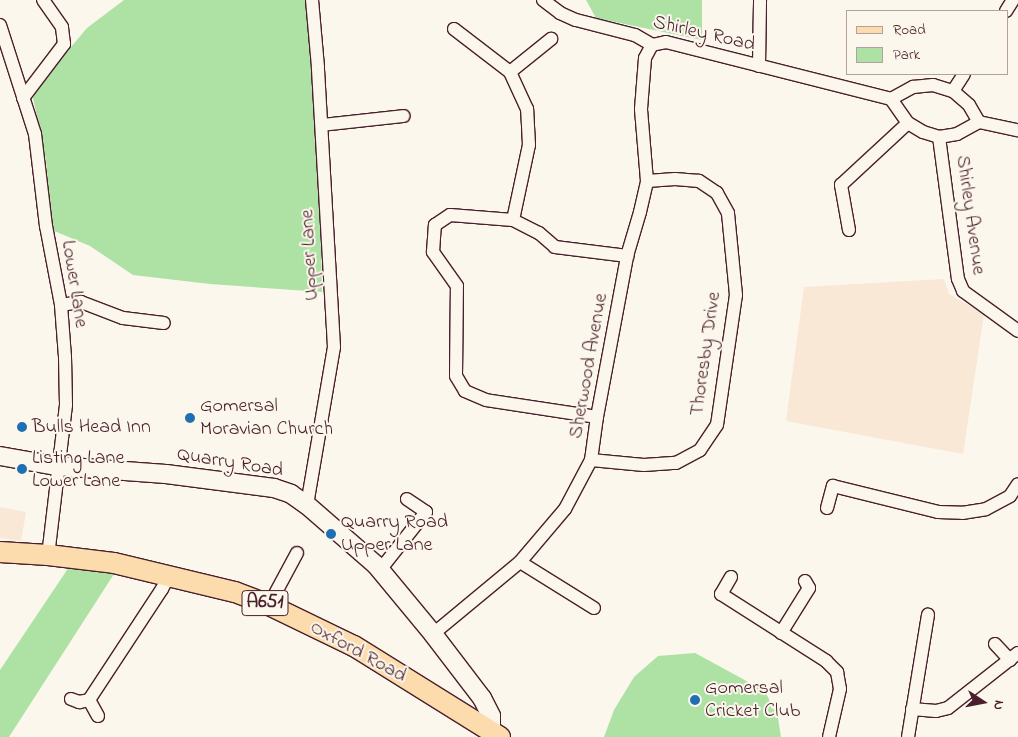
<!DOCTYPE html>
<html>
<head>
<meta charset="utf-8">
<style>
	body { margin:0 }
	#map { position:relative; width:1018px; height:737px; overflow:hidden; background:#fbf7ec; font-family:"Indie Flower",sans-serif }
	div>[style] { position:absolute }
	.built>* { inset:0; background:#f8e8d5 }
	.green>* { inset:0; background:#ade2a4 }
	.roads { filter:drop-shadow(1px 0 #4a1f2b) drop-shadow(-1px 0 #4a1f2b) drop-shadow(0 1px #4a1f2b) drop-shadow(0 -1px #4a1f2b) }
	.street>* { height:12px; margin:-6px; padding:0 6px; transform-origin:6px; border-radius:6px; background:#fbf7ec }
	.secondary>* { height:18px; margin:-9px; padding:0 9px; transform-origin:9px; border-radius:9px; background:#fbf7ec }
	.primary>* { height:20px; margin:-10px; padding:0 10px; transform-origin:10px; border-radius:10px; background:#fcdcac }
	.dots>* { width:14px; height:14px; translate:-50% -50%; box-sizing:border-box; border:2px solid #fbf7ec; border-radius:50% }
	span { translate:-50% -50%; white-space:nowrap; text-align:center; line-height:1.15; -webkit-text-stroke:4px #fbf7ec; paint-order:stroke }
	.shield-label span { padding:1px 4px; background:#fbf7ec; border:1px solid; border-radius:4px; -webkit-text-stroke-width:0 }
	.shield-label { font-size:19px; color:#4a1f2b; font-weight:700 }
	.street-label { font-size:20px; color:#4a1f2b }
	.poi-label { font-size:20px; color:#4a1f2b }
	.left { translate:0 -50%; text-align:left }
	.legend { position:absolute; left:846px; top:10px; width:162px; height:65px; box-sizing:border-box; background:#fbf7ec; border:1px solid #b4a19f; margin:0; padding:6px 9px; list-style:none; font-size:15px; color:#4a1f2b }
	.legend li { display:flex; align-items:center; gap:10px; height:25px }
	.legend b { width:25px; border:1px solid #b4a19f }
	.north { position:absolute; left:958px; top:677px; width:50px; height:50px; -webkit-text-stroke:4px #fbf7ec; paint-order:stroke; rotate:101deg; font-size:14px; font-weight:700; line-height:20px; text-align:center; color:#4a1f2b }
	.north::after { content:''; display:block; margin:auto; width:18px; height:22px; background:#4a1f2b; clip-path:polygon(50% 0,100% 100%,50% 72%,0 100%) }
</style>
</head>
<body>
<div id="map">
	<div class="built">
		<i style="clip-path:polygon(944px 279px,949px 294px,984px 314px,963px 454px,786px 421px,804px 287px)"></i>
		<i style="clip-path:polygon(0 507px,26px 512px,21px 541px,0 538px)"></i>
	</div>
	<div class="green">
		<i style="clip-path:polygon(124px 0,308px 0,318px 115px,322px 292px,210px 284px,133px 275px,90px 246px,52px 230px,46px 160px,32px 93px,87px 28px)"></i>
		<i style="clip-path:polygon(586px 0,702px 0,702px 40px,596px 18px)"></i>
		<i style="clip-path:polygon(69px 567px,114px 574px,9px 737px,0 737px,0 670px)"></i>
		<i style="clip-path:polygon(695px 653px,765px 691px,778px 718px,781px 737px,604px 737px,614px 710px,634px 677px,658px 656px)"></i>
	</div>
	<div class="roads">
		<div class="street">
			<i style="left:543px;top:0;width:21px;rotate:37deg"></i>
			<i style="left:560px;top:13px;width:17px;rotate:24deg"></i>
			<i style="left:576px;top:20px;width:61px;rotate:14.3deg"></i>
			<i style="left:635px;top:35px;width:20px;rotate:30deg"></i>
			<i style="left:652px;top:45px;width:14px;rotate:-12deg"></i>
			<i style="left:666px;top:42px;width:232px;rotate:14.2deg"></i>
			<i style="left:891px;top:99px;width:29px;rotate:55deg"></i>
			<i style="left:908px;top:123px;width:17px;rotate:31deg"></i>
			<i style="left:923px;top:132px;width:17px;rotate:17deg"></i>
			<i style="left:939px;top:137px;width:18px;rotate:-9deg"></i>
			<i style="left:957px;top:134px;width:25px;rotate:-29deg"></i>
			<i style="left:979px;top:122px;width:40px;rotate:12deg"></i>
			<i style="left:1006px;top:11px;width:13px;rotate:-58deg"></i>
			<i style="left:0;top:25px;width:114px;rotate:72.2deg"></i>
			<i style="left:35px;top:134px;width:93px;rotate:83.2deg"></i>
			<i style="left:46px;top:226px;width:80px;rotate:79.2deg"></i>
			<i style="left:61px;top:305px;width:52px;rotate:85.6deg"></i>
			<i style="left:65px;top:357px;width:48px;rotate:88.8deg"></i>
			<i style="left:66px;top:405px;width:151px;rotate:96.8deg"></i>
			<i style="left:454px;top:29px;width:71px;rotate:37.5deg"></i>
			<i style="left:759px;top:66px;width:66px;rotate:-89.1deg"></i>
			<i style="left:953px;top:91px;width:20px;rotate:-57deg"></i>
			<i style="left:23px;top:98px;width:68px;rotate:-52.8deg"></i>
			<i style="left:64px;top:44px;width:17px;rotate:-97deg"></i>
			<i style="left:62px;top:27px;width:33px;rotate:-125deg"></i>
			<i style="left:891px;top:99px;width:25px;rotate:-29deg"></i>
			<i style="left:913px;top:87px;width:20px;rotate:-6deg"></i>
			<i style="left:933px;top:85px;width:21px;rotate:17deg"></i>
			<i style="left:953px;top:91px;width:21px;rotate:41deg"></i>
			<i style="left:969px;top:105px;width:20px;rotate:60deg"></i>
			<i style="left:322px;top:125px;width:82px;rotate:-6.3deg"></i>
			<i style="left:939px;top:137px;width:143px;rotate:82.4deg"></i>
			<i style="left:958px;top:279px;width:13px;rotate:67deg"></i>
			<i style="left:963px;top:291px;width:68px;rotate:36deg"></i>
			<i style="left:513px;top:220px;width:77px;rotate:-78deg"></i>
			<i style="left:529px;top:145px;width:36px;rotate:-93deg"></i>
			<i style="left:527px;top:109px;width:41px;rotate:-114.7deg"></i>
			<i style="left:510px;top:72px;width:53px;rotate:-38.8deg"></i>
			<i style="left:849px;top:230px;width:46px;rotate:-100.1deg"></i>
			<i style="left:841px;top:185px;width:91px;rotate:-42.8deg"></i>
			<i style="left:61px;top:305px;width:20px;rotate:-9deg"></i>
			<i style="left:81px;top:302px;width:45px;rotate:20.9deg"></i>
			<i style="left:123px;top:318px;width:41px;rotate:7deg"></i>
			<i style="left:597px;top:417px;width:112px;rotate:-171.3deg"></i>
			<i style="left:486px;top:400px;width:23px;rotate:-157deg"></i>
			<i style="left:465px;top:391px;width:17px;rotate:-121deg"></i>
			<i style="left:456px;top:376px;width:90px;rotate:-89.4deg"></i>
			<i style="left:457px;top:286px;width:42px;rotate:-125.2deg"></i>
			<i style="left:433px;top:252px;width:27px;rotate:-86deg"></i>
			<i style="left:435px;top:225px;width:18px;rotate:-34deg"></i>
			<i style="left:450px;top:215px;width:63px;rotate:4.5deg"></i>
			<i style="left:513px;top:220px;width:29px;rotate:27deg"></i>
			<i style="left:539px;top:233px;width:21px;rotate:41deg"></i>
			<i style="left:555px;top:247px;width:73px;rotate:7.1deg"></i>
			<i style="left:591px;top:460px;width:53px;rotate:5.4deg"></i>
			<i style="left:644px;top:465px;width:32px;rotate:-4deg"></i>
			<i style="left:676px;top:463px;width:27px;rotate:-28deg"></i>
			<i style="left:700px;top:450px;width:30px;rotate:-56deg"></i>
			<i style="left:717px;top:425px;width:131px;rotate:-81.7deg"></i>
			<i style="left:736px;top:295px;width:82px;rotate:-95.6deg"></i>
			<i style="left:728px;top:213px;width:23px;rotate:-119deg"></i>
			<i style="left:717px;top:193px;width:22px;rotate:-146deg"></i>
			<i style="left:699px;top:181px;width:24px;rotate:-175deg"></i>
			<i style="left:675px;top:179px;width:28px;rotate:176deg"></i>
			<i style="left:307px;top:505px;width:160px;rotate:-80.3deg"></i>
			<i style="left:334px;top:347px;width:280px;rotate:-93.3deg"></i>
			<i style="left:318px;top:67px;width:67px;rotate:-95.1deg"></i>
			<i style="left:827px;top:508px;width:23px;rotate:-75deg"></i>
			<i style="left:833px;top:486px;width:108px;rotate:13.9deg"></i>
			<i style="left:938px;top:512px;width:24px;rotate:2deg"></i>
			<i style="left:962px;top:513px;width:24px;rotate:-9deg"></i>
			<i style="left:986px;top:509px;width:27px;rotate:-28deg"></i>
			<i style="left:1010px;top:496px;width:14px;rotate:-56deg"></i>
			<i style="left:520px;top:562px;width:87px;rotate:31.9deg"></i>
			<i style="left:380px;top:570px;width:74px;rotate:-51.6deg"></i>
			<i style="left:426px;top:512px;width:23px;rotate:-146deg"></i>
			<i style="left:731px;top:577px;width:20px;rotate:120deg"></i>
			<i style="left:721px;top:594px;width:125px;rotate:32.5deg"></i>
			<i style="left:826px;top:661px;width:16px;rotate:45deg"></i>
			<i style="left:837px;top:672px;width:17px;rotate:80deg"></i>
			<i style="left:840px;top:689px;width:49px;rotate:102.9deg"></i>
			<i style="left:269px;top:605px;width:59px;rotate:-61.7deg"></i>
			<i style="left:781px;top:633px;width:53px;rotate:-58.1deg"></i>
			<i style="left:809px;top:588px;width:8px;rotate:-120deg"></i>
			<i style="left:433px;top:634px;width:113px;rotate:-39.6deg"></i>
			<i style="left:520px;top:562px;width:70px;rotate:-49.7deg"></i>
			<i style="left:565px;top:509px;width:55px;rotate:-62deg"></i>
			<i style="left:591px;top:460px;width:43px;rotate:-82.1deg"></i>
			<i style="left:597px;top:417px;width:164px;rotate:-79.4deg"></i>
			<i style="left:627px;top:256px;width:46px;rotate:-73.5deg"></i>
			<i style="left:640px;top:212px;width:32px;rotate:-77deg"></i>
			<i style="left:647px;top:181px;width:72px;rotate:-94.8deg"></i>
			<i style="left:641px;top:109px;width:51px;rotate:-85.5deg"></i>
			<i style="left:645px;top:58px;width:15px;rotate:-62deg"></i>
			<i style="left:995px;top:644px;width:22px;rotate:47deg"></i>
			<i style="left:71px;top:699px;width:9px;rotate:21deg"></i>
			<i style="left:79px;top:702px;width:10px;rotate:-11deg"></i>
			<i style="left:912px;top:709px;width:24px;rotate:5deg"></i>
			<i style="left:936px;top:711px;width:12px;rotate:-14deg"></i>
			<i style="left:948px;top:708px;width:89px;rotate:-38.2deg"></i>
			<i style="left:98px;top:716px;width:18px;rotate:-119deg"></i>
			<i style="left:89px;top:700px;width:133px;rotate:-56.7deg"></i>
			<i style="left:162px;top:589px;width:16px;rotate:-63deg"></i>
			<i style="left:908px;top:737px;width:124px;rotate:-80.7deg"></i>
		</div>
		<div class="secondary">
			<i style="left:0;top:456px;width:58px;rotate:10deg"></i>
			<i style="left:57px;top:466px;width:109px;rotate:4.2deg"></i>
			<i style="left:166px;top:474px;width:109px;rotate:7.4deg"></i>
			<i style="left:274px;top:488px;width:18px;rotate:19deg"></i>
			<i style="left:291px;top:494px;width:19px;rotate:35deg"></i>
			<i style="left:307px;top:505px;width:91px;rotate:41deg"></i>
			<i style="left:376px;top:565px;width:89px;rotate:50.4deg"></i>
			<i style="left:433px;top:634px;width:81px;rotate:52.6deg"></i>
			<i style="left:482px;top:698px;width:20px;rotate:63deg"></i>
			<i style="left:491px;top:716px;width:14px;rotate:90deg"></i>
		</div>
		<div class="primary">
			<i style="left:0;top:552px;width:48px;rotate:3.6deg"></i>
			<i style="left:48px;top:555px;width:66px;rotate:6.9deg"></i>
			<i style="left:114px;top:563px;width:124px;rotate:13.5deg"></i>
			<i style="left:235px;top:592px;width:36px;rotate:21deg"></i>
			<i style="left:269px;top:605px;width:94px;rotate:25.8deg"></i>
			<i style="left:354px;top:646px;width:172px;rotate:31.9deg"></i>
		</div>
	</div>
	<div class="dots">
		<i style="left:190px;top:418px;background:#1f6fb2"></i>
		<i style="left:22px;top:427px;background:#1f6fb2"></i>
		<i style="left:22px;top:469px;background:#1f6fb2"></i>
		<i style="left:331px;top:534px;background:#1f6fb2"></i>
		<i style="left:695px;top:700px;background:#1f6fb2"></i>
	</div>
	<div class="shield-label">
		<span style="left:265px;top:603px">A651</span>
	</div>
	<div class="street-label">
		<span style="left:704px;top:34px;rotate:13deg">Shirley Road</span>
		<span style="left:970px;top:215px;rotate:82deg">Shirley Avenue</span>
		<span style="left:310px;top:255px;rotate:-93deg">Upper Lane</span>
		<span style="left:74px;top:284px;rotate:81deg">Lower Lane</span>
		<span style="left:706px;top:354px;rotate:-82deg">Thoresby Drive</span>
		<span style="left:589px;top:366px;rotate:-80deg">Sherwood Avenue</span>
		<span style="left:230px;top:463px;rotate:9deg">Quarry Road</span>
		<span style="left:358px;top:652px;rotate:29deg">Oxford Road</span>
	</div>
	<div class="poi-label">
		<span class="left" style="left:200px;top:418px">Gomersal<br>Moravian Church</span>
		<span class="left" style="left:32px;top:427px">Bulls Head Inn</span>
		<span class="left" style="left:32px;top:470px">Listing Lane<br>Lower Lane</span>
		<span class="left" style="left:341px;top:534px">Quarry Road<br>Upper Lane</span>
		<span class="left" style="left:705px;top:700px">Gomersal<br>Cricket Club</span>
	</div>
	<ul class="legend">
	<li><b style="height:6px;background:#fcdcac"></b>Road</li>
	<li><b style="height:14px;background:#ade2a4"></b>Park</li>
	</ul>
	<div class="north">N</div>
</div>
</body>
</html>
